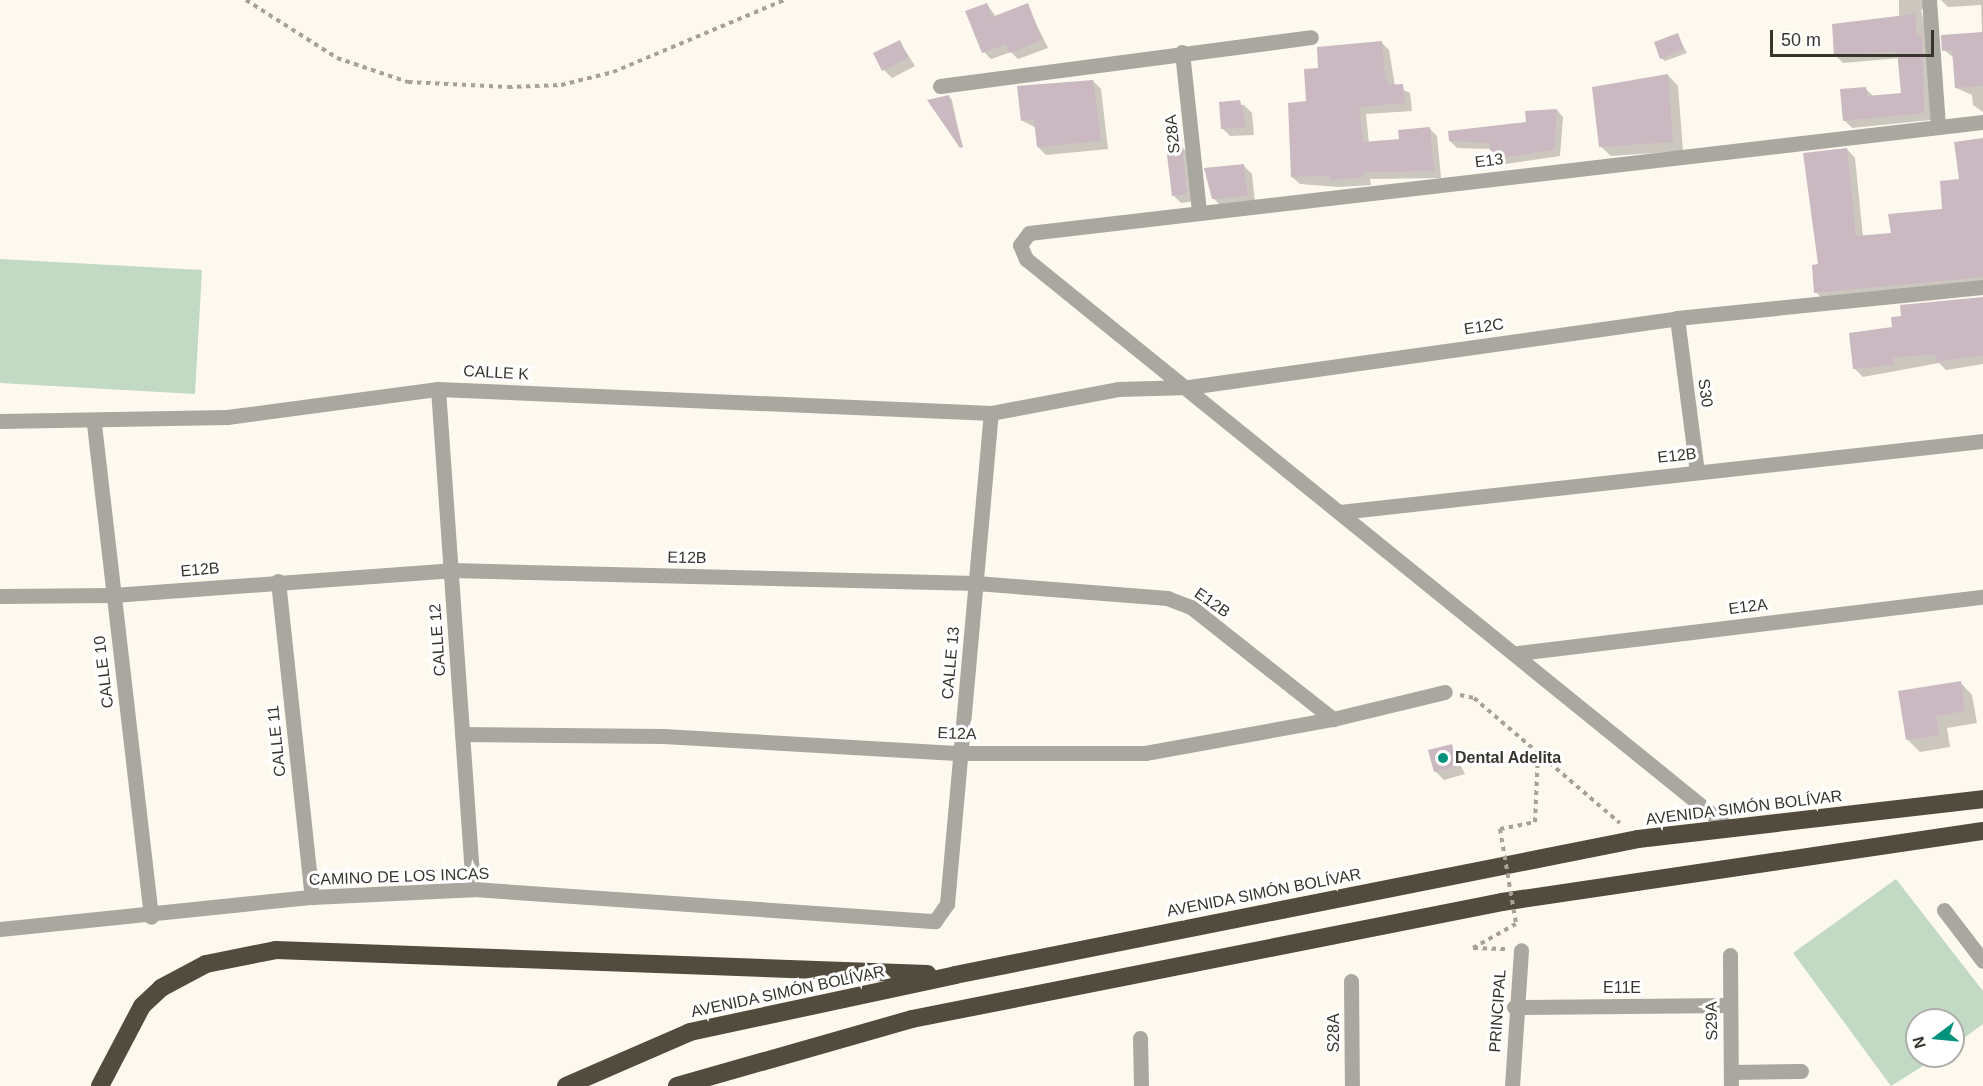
<!DOCTYPE html>
<html>
<head>
<meta charset="utf-8">
<style>
	body { margin:0 }
	#map { position:relative; width:1983px; height:1086px; overflow:hidden; background:#fef9ef; font-family:Helvetica,sans-serif }
	div>[style] { position:absolute }
	.green>* { inset:0; background:#c2dac4 }
	.shadow>* { inset:0; background:#0003 }
	.building>* { inset:0; background:#cbb9c1 }
	.path>* { height:4px; margin-top:-2px; transform-origin:0; background:repeating-linear-gradient(90deg,#a6a29a 0 4.5px,transparent 0 9px) }
	.minor>* { height:15px; margin:-7.5px; padding:0 7.5px; transform-origin:7.5px; border-radius:7.5px; background:#aaa7a0 }
	.highway>* { height:18px; margin:-9px; padding:0 9px; transform-origin:9px; border-radius:9px; background:#524c3e }
	.path-bridge>* { height:4px; margin-top:-2px; transform-origin:0; background:repeating-linear-gradient(90deg,#a6a29a 0 4.5px,transparent 0 9px) }
	.dots>* { width:16px; height:16px; translate:-50% -50%; box-sizing:border-box; border:3px solid #fff; border-radius:50% }
	span { translate:-50% -50%; white-space:nowrap; text-align:center; line-height:1.15; -webkit-text-stroke:6px #fff; paint-order:stroke }
	.street-label { font-size:16px; color:#38352e }
	.poi-label { font-size:16px; color:#38352e; font-weight:700 }
	.left { translate:0 -50%; text-align:left }
	.north { position:absolute; left:1905px; top:1008px; width:60px; height:60px; box-sizing:border-box; background:#fff; border:2px solid #afaeab; border-radius:50%; rotate:254deg; font-size:16px; font-weight:700; line-height:24px; text-align:center; color:#38352e }
	.north::after { content:''; display:block; margin:auto; width:21px; height:27px; background:#01927e; clip-path:polygon(50% 0,100% 100%,50% 72%,0 100%) }
	.scale { position:absolute; left:1770px; top:30px; width:164px; height:27px; box-sizing:border-box; border:3px solid #38352e; border-top:0; padding-left:8px; font-size:18px; line-height:21px; white-space:nowrap; color:#38352e; -webkit-text-stroke:4px #fff; paint-order:stroke }
</style>
</head>
<body>
<div id="map">
	<div class="green">
		<i style="clip-path:polygon(0 259px,202px 270px,195px 394px,0 383px)"></i>
		<i style="clip-path:polygon(1896px 879px,1983px 991px,1983px 1024px,1953px 1046px,1953px 1020px,1917px 1020px,1917px 1056px,1939px 1056px,1891px 1086px,1793px 953px)"></i>
	</div>
	<div class="shadow">
		<i style="clip-path:polygon(1899px 0,1934px 0,1921px 10px,1929px 45px,1931px 120px,1852px 128px,1844px 120px,1865px 88px,1874px 97px,1903px 94px,1900px 58px,1843px 63px,1835px 55px,1899px 17px)"></i>
		<i style="clip-path:polygon(1941px 0,1983px 0,1983px 112px,1973px 105px,1972px 95px,1956px 88px,1954px 58px,1944px 50px,1982px 34px,1981px 5px,1948px 7px)"></i>
		<i style="clip-path:polygon(987px 4px,996px 17px,1027px 5px,1048px 48px,1018px 59px,1011px 52px,991px 59px,984px 52px)"></i>
		<i style="clip-path:polygon(1677px 35px,1687px 53px,1665px 61px,1661px 58px)"></i>
		<i style="clip-path:polygon(900px 42px,915px 66px,892px 78px,884px 70px)"></i>
		<i style="clip-path:polygon(1381px 42px,1389px 50px,1395px 86px,1410px 93px,1412px 111px,1366px 114px,1369px 143px,1400px 141px,1430px 129px,1437px 136px,1441px 178px,1370px 179px,1371px 185px,1339px 187px,1300px 184px,1292px 177px,1320px 69px)"></i>
		<i style="clip-path:polygon(1668px 75px,1678px 86px,1683px 151px,1611px 156px,1600px 146px)"></i>
		<i style="clip-path:polygon(1093px 81px,1101px 89px,1108px 149px,1046px 155px,1038px 147px,1036px 128px,1023px 121px)"></i>
		<i style="clip-path:polygon(948px 96px,952px 100px,962px 148px,962px 147px)"></i>
		<i style="clip-path:polygon(1221px 103px,1244px 105px,1252px 113px,1254px 135px,1230px 136px,1222px 128px)"></i>
		<i style="clip-path:polygon(1557px 110px,1563px 117px,1560px 156px,1499px 165px,1491px 149px,1457px 148px,1450px 141px,1528px 124px)"></i>
		<i style="clip-path:polygon(1983px 139px,1983px 286px,1824px 301px,1816px 292px,1847px 149px,1855px 158px,1863px 237px,1892px 234px,1944px 210px)"></i>
		<i style="clip-path:polygon(1182px 147px,1190px 155px,1195px 201px,1181px 203px,1173px 195px)"></i>
		<i style="clip-path:polygon(1244px 166px,1252px 174px,1255px 203px,1222px 207px,1214px 199px)"></i>
		<i style="clip-path:polygon(1983px 298px,1983px 364px,1946px 370px,1939px 363px,1863px 377px,1854px 368px,1903px 317px)"></i>
		<i style="clip-path:polygon(1960px 682px,1972px 695px,1977px 723px,1947px 728px,1950px 747px,1920px 752px,1907px 739px)"></i>
		<i style="clip-path:polygon(1451px 746px,1465px 774px,1444px 780px,1435px 771px)"></i>
	</div>
	<div class="building">
		<i style="clip-path:polygon(987px 3px,992px 17px,1028px 3px,1042px 40px,1010px 53px,1006px 44px,982px 53px,965px 11px)"></i>
		<i style="clip-path:polygon(1915px 14px,1917px 36px,1922px 36px,1924px 113px,1843px 121px,1840px 89px,1866px 87px,1867px 96px,1901px 93px,1897px 51px,1834px 56px,1832px 24px)"></i>
		<i style="clip-path:polygon(1983px 32px,1983px 86px,1955px 88px,1952px 50px,1942px 51px,1941px 35px)"></i>
		<i style="clip-path:polygon(1678px 33px,1684px 49px,1660px 59px,1654px 42px)"></i>
		<i style="clip-path:polygon(900px 40px,908px 58px,882px 71px,873px 53px)"></i>
		<i style="clip-path:polygon(1382px 41px,1385px 77px,1389px 85px,1403px 84px,1405px 103px,1359px 107px,1363px 142px,1399px 139px,1398px 130px,1430px 127px,1434px 171px,1363px 172px,1364px 177px,1330px 180px,1329px 176px,1291px 177px,1288px 103px,1306px 101px,1304px 69px,1318px 68px,1317px 47px)"></i>
		<i style="clip-path:polygon(1668px 74px,1673px 142px,1599px 147px,1592px 87px)"></i>
		<i style="clip-path:polygon(1093px 80px,1101px 141px,1037px 147px,1034px 120px,1021px 121px,1017px 86px)"></i>
		<i style="clip-path:polygon(949px 95px,963px 147px,960px 148px,927px 100px)"></i>
		<i style="clip-path:polygon(1240px 100px,1246px 127px,1221px 129px,1219px 102px)"></i>
		<i style="clip-path:polygon(1557px 109px,1554px 150px,1491px 159px,1489px 143px,1449px 141px,1448px 131px,1526px 122px,1525px 111px)"></i>
		<i style="clip-path:polygon(1983px 138px,1983px 277px,1814px 293px,1812px 265px,1818px 264px,1803px 153px,1847px 148px,1856px 236px,1891px 233px,1888px 214px,1942px 209px,1940px 181px,1959px 179px,1954px 142px)"></i>
		<i style="clip-path:polygon(1182px 145px,1187px 194px,1172px 196px,1166px 147px)"></i>
		<i style="clip-path:polygon(1244px 164px,1248px 196px,1212px 199px,1204px 168px)"></i>
		<i style="clip-path:polygon(1983px 297px,1983px 355px,1936px 362px,1935px 354px,1893px 358px,1894px 365px,1853px 369px,1849px 333px,1892px 327px,1891px 317px,1901px 316px,1900px 305px)"></i>
		<i style="clip-path:polygon(1961px 681px,1965px 711px,1936px 716px,1939px 735px,1906px 740px,1898px 691px)"></i>
		<i style="clip-path:polygon(1452px 744px,1457px 766px,1434px 772px,1428px 750px)"></i>
	</div>
	<div class="path">
		<i style="left:246px;top:0;width:108px;rotate:32.5deg"></i>
		<i style="left:337px;top:58px;width:75px;rotate:18.7deg"></i>
		<i style="left:408px;top:82px;width:100px;rotate:2.9deg"></i>
		<i style="left:508px;top:87px;width:53px;rotate:-2.2deg"></i>
		<i style="left:561px;top:85px;width:54px;rotate:-14deg"></i>
		<i style="left:613px;top:72px;width:186px;rotate:-22.8deg"></i>
		<i style="left:1460px;top:695px;width:14px;rotate:12deg"></i>
		<i style="left:1474px;top:698px;width:192px;rotate:40.6deg"></i>
		<i style="left:1500px;top:829px;width:36px;rotate:-11deg"></i>
		<i style="left:1535px;top:822px;width:69px;rotate:-87.5deg"></i>
		<i style="left:1505px;top:949px;width:32px;rotate:-178deg"></i>
		<i style="left:1473px;top:948px;width:49px;rotate:-29.2deg"></i>
	</div>
	<div class="minor">
		<i style="left:1929px;top:0;width:126px;rotate:85.9deg"></i>
		<i style="left:1182px;top:52px;width:161px;rotate:83.9deg"></i>
		<i style="left:940px;top:86px;width:374px;rotate:-7.5deg"></i>
		<i style="left:1677px;top:318px;width:155px;rotate:82.6deg"></i>
		<i style="left:438px;top:389px;width:501px;rotate:86deg"></i>
		<i style="left:0;top:421px;width:227px;rotate:-1deg"></i>
		<i style="left:227px;top:417px;width:213px;rotate:-7.6deg"></i>
		<i style="left:438px;top:389px;width:554px;rotate:2.49deg"></i>
		<i style="left:991px;top:413px;width:129px;rotate:-10.7deg"></i>
		<i style="left:1118px;top:389px;width:71px;rotate:-1.6deg"></i>
		<i style="left:1189px;top:387px;width:493px;rotate:-8deg"></i>
		<i style="left:1677px;top:318px;width:308px;rotate:-5.8deg"></i>
		<i style="left:94px;top:424px;width:496px;rotate:83.4deg"></i>
		<i style="left:1340px;top:512px;width:647px;rotate:-6.3deg"></i>
		<i style="left:278px;top:581px;width:318px;rotate:83.9deg"></i>
		<i style="left:0;top:596px;width:113px;rotate:-0.5deg"></i>
		<i style="left:113px;top:595px;width:339px;rotate:-4.2deg"></i>
		<i style="left:451px;top:570px;width:525px;rotate:1.42deg"></i>
		<i style="left:976px;top:583px;width:192px;rotate:4.5deg"></i>
		<i style="left:1167px;top:598px;width:26px;rotate:21deg"></i>
		<i style="left:1191px;top:607px;width:181px;rotate:38.3deg"></i>
		<i style="left:1518px;top:653px;width:468px;rotate:-6.9deg"></i>
		<i style="left:462px;top:734px;width:201px;rotate:0.6deg"></i>
		<i style="left:663px;top:736px;width:298px;rotate:3.3deg"></i>
		<i style="left:961px;top:753px;width:184px"></i>
		<i style="left:1145px;top:753px;width:191px;rotate:-10.3deg"></i>
		<i style="left:1333px;top:719px;width:115px;rotate:-13.6deg"></i>
		<i style="left:1730px;top:829px;width:906px;rotate:-141deg"></i>
		<i style="left:1026px;top:259px;width:15px;rotate:-113deg"></i>
		<i style="left:1020px;top:245px;width:15px;rotate:-53deg"></i>
		<i style="left:1029px;top:233px;width:960px;rotate:-6.64deg"></i>
		<i style="left:1944px;top:910px;width:64px;rotate:52.6deg"></i>
		<i style="left:0;top:929px;width:314px;rotate:-5.9deg"></i>
		<i style="left:312px;top:897px;width:161px;rotate:-2.8deg"></i>
		<i style="left:473px;top:889px;width:463px;rotate:4deg"></i>
		<i style="left:935px;top:921px;width:21px;rotate:-55deg"></i>
		<i style="left:947px;top:904px;width:493px;rotate:-84.9deg"></i>
		<i style="left:1730px;top:955px;width:131px;rotate:89.6deg"></i>
		<i style="left:1351px;top:981px;width:105px;rotate:89.5deg"></i>
		<i style="left:1514px;top:1007px;width:216px;rotate:-0.5deg"></i>
		<i style="left:1140px;top:1038px;width:48px;rotate:88.8deg"></i>
		<i style="left:1731px;top:1072px;width:70px;rotate:-0.8deg"></i>
		<i style="left:1512px;top:1086px;width:136px;rotate:-86.2deg"></i>
	</div>
	<div class="highway">
		<i style="left:100px;top:1086px;width:90px;rotate:-62.3deg"></i>
		<i style="left:142px;top:1006px;width:26px;rotate:-43deg"></i>
		<i style="left:161px;top:988px;width:51px;rotate:-28.1deg"></i>
		<i style="left:206px;top:964px;width:71px;rotate:-11.3deg"></i>
		<i style="left:276px;top:950px;width:652px;rotate:2.11deg"></i>
		<i style="left:566px;top:1086px;width:135px;rotate:-23.5deg"></i>
		<i style="left:690px;top:1032px;width:271px;rotate:-12.1deg"></i>
		<i style="left:955px;top:975px;width:696px;rotate:-11.26deg"></i>
		<i style="left:1638px;top:839px;width:347px;rotate:-6.6deg"></i>
		<i style="left:677px;top:1086px;width:244px;rotate:-15.9deg"></i>
		<i style="left:912px;top:1019px;width:601px;rotate:-11.22deg"></i>
		<i style="left:1502px;top:902px;width:486px;rotate:-8.4deg"></i>
	</div>
	<div class="path-bridge">
		<i style="left:1500px;top:829px;width:96px;rotate:80.4deg"></i>
	</div>
	<div class="dots">
		<i style="left:1443px;top:758px;background:#01927e"></i>
	</div>
	<div class="street-label">
		<span style="left:1173px;top:134px;rotate:-96deg">S28A</span>
		<span style="left:1489px;top:161px;rotate:-7deg">E13</span>
		<span style="left:1484px;top:327px;rotate:-8deg">E12C</span>
		<span style="left:496px;top:373px;rotate:3deg">CALLE K</span>
		<span style="left:1705px;top:393px;rotate:82deg">S30</span>
		<span style="left:1677px;top:456px;rotate:-6deg">E12B</span>
		<span style="left:687px;top:558px;rotate:1deg">E12B</span>
		<span style="left:200px;top:570px;rotate:-5deg">E12B</span>
		<span style="left:1212px;top:603px;rotate:35deg">E12B</span>
		<span style="left:1748px;top:607px;rotate:-7deg">E12A</span>
		<span style="left:438px;top:640px;rotate:-94deg">CALLE 12</span>
		<span style="left:951px;top:663px;rotate:-85deg">CALLE 13</span>
		<span style="left:104px;top:672px;rotate:-97deg">CALLE 10</span>
		<span style="left:957px;top:734px;rotate:2deg">E12A</span>
		<span style="left:277px;top:741px;rotate:-96deg">CALLE 11</span>
		<span style="left:1744px;top:808px;rotate:-7deg">AVENIDA SIMÓN BOLÍVAR</span>
		<span style="left:399px;top:877px;rotate:-2deg">CAMINO DE LOS INCAS</span>
		<span style="left:1264px;top:893px;rotate:-11deg">AVENIDA SIMÓN BOLÍVAR</span>
		<span style="left:1622px;top:988px">E11E</span>
		<span style="left:788px;top:992px;rotate:-12deg">AVENIDA SIMÓN BOLÍVAR</span>
		<span style="left:1498px;top:1011px;rotate:-86deg">PRINCIPAL</span>
		<span style="left:1712px;top:1021px;rotate:-91deg">S29A</span>
		<span style="left:1334px;top:1033px;rotate:-90deg">S28A</span>
	</div>
	<div class="poi-label">
		<span class="left" style="left:1455px;top:758px">Dental Adelita</span>
	</div>
	<div class="north">N</div>
	<div class="scale">50 m</div>
</div>
</body>
</html>
